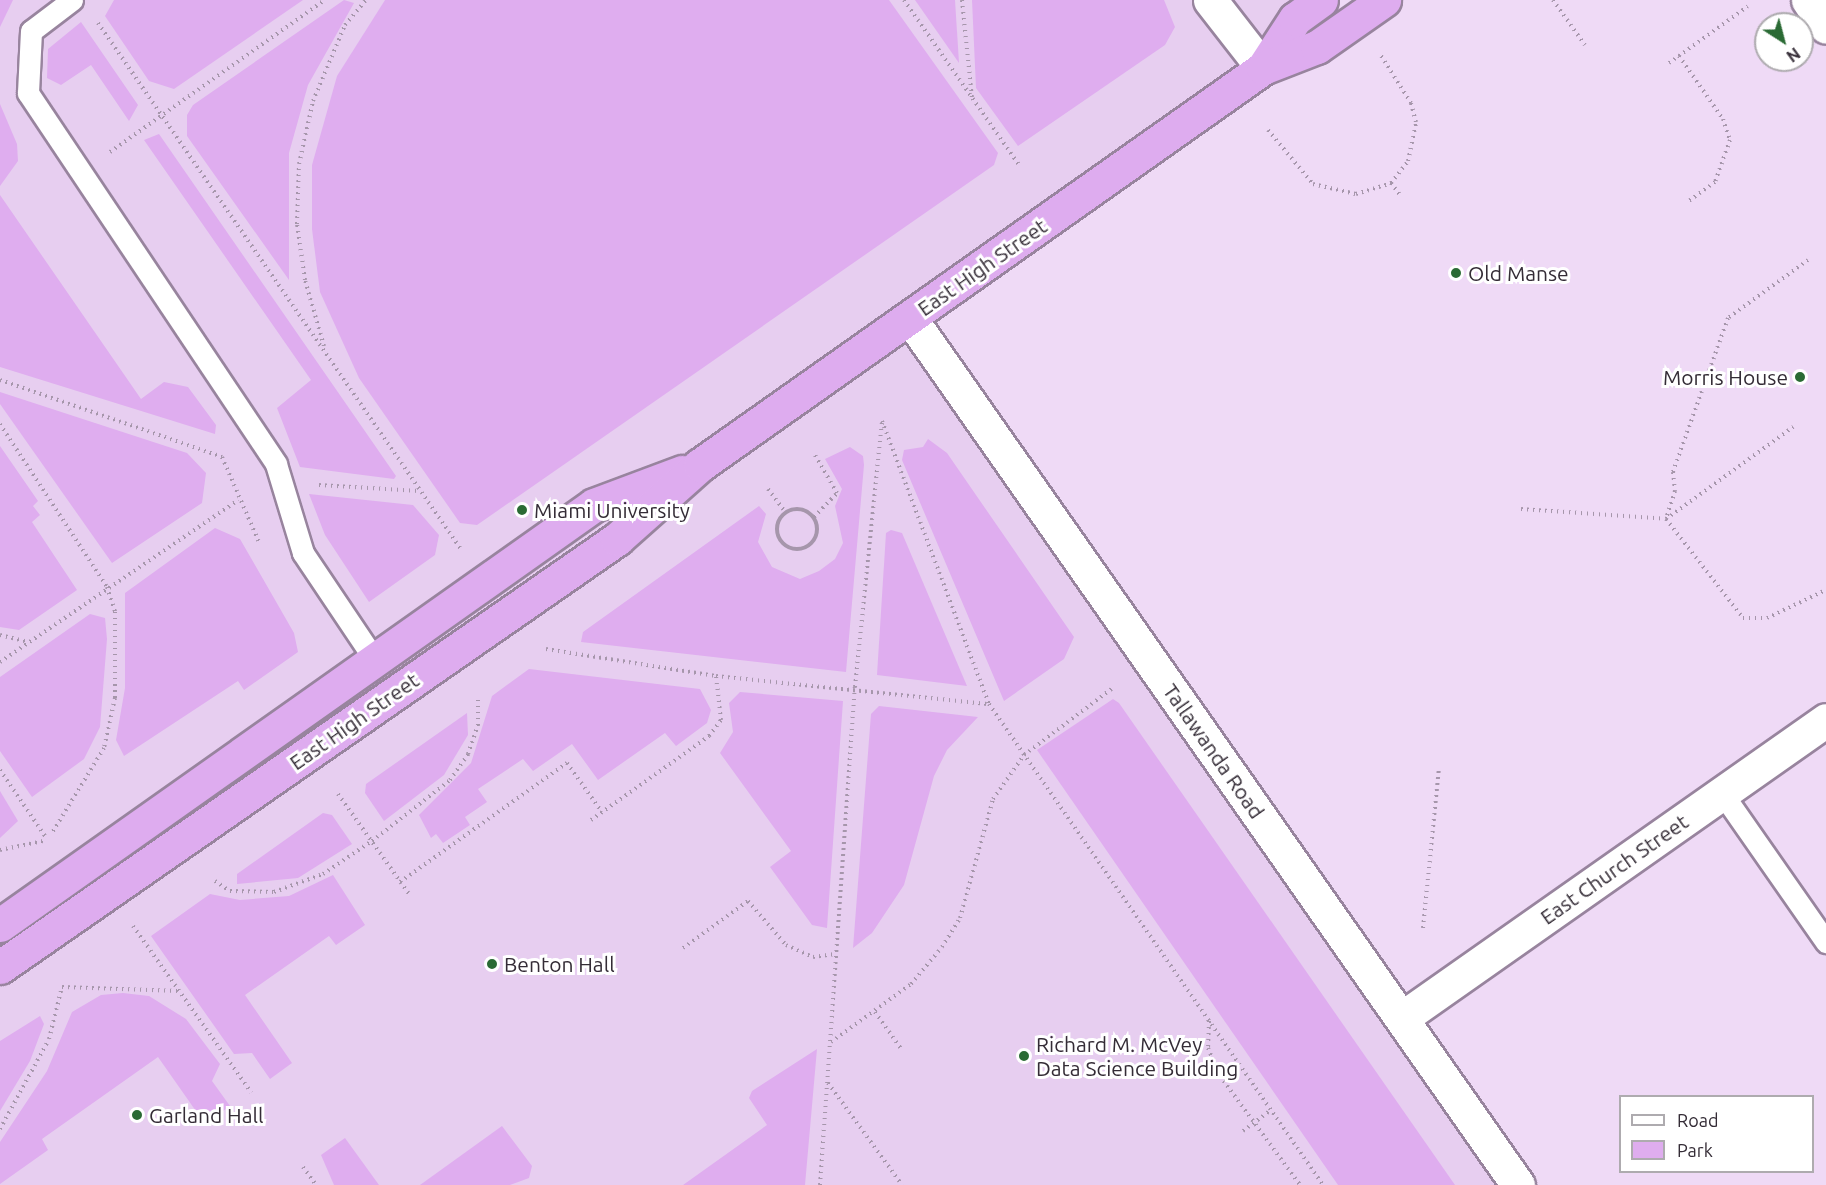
<!DOCTYPE html>
<html>
<head>
<meta charset="utf-8">
<style>
	body { margin:0 }
	#map { position:relative; width:1826px; height:1185px; overflow:hidden; background:#efdaf6; font-family:Ubuntu,sans-serif }
	div>[style] { position:absolute }
	.built>* { inset:0; background:#e7cef0 }
	.green>* { inset:0; background:#dfadef }
	.path>* { height:4px; margin-top:-2px; transform-origin:0; background:repeating-linear-gradient(90deg,#a696ab 0 1.5px,transparent 0 6px) }
	.path>.ring { margin:-2px; padding:0; box-sizing:content-box; background:none; border:4px solid #a696ab; border-radius:50% }
	.roads { filter:drop-shadow(2px 0 #98849e) drop-shadow(-2px 0 #98849e) drop-shadow(0 2px #98849e) drop-shadow(0 -2px #98849e) }
	.service>* { height:21px; margin:-10.5px; padding:0 10.5px; transform-origin:10.5px; border-radius:10.5px; background:#fff }
	.minor>* { height:33px; margin:-16.5px; padding:0 16.5px; transform-origin:16.5px; border-radius:16.5px; background:#fff }
	.tertiary>* { height:33px; margin:-16.5px; padding:0 16.5px; transform-origin:16.5px; border-radius:16.5px; background:#fff }
	.trunk>* { height:33px; margin:-16.5px; padding:0 16.5px; transform-origin:16.5px; border-radius:16.5px; background:#deacef }
	.dots>* { width:16px; height:16px; translate:-50% -50%; box-sizing:border-box; border:3px solid #fff; border-radius:50% }
	span { translate:-50% -50%; white-space:nowrap; text-align:center; line-height:1.15; -webkit-text-stroke:6px #fff; paint-order:stroke }
	.street-label { font-size:21px; color:#342c36 }
	.poi-label { font-size:21px; color:#342c36 }
	.left { translate:0 -50%; text-align:left }
	.right { translate:-100% -50%; text-align:right }
	.legend { position:absolute; left:1619px; top:1095px; width:195px; height:78px; box-sizing:border-box; background:#fff; border:2px solid #aeabaf; margin:0; padding:8px 10px; list-style:none; font-size:18px; color:#342c36 }
	.legend li { display:flex; align-items:center; gap:12px; height:30px }
	.legend b { width:30px; border:2px solid #aeabaf }
	.north { position:absolute; left:1754px; top:12px; width:60px; height:60px; box-sizing:border-box; background:#fff; border:2px solid #aeabaf; border-radius:50%; rotate:144deg; font-size:16px; font-weight:700; line-height:24px; text-align:center; color:#342c36 }
	.north::after { content:''; display:block; margin:auto; width:21px; height:27px; background:#2a6a34; clip-path:polygon(50% 0,100% 100%,50% 72%,0 100%) }
</style>
</head>
<body>
<div id="map">
	<div class="built">
		<i style="clip-path:polygon(0 0,1321px 0,1263px 68px,911px 320px,1518px 1185px,0 1185px)"></i>
	</div>
	<div class="green">
		<i style="clip-path:polygon(0 0,13px 0,0 27px)"></i>
		<i style="clip-path:polygon(114px 0,303px 0,174px 89px,149px 81px,105px 16px)"></i>
		<i style="clip-path:polygon(344px 0,354px 3px,308px 85px,289px 153px,289px 280px,187px 136px,187px 115px,193px 105px)"></i>
		<i style="clip-path:polygon(385px 0,889px 0,998px 153px,994px 165px,477px 525px,460px 523px,359px 378px,320px 292px,312px 229px,312px 165px,337px 76px)"></i>
		<i style="clip-path:polygon(915px 0,955px 0,959px 63px)"></i>
		<i style="clip-path:polygon(972px 0,1164px 0,1175px 27px,1165px 45px,1018px 146px,976px 88px)"></i>
		<i style="clip-path:polygon(81px 22px,138px 105px,129px 121px,91px 65px,61px 85px,47px 78px,48px 49px)"></i>
		<i style="clip-path:polygon(0 104px,17px 144px,18px 161px,0 186px)"></i>
		<i style="clip-path:polygon(159px 134px,396px 476px,394px 479px,300px 467px,277px 408px,311px 380px,144px 140px)"></i>
		<i style="clip-path:polygon(0 195px,141px 399px,164px 382px,188px 387px,216px 425px,215px 434px,0 367px)"></i>
		<i style="clip-path:polygon(0 392px,187px 453px,206px 473px,202px 503px,112px 563px,0 404px)"></i>
		<i style="clip-path:polygon(928px 439px,947px 453px,1074px 637px,1064px 659px,1004px 701px,902px 460px,904px 450px,923px 447px)"></i>
		<i style="clip-path:polygon(0 446px,38px 501px,33px 506px,40px 515px,32px 522px,77px 590px,19px 630px,0 627px)"></i>
		<i style="clip-path:polygon(850px 447px,863px 456px,864px 465px,846px 672px,581px 642px,583px 632px,759px 506px,766px 514px,758px 542px,772px 567px,800px 579px,819px 571px,835px 559px,843px 543px,835px 506px,842px 489px,825px 459px)"></i>
		<i style="clip-path:polygon(309px 494px,413px 505px,439px 535px,435px 555px,369px 602px,325px 535px)"></i>
		<i style="clip-path:polygon(215px 528px,240px 539px,294px 633px,298px 652px,244px 690px,238px 681px,124px 756px,116px 740px,125px 688px,125px 593px)"></i>
		<i style="clip-path:polygon(891px 530px,902px 533px,967px 686px,877px 675px,886px 533px)"></i>
		<i style="clip-path:polygon(90px 614px,105px 618px,107px 639px,100px 727px,84px 759px,32px 797px,0 751px,0 677px)"></i>
		<i style="clip-path:polygon(529px 669px,700px 689px,711px 710px,707px 723px,676px 746px,665px 733px,598px 780px,572px 744px,533px 771px,523px 759px,478px 789px,487px 802px,465px 817px,470px 825px,443px 843px,436px 834px,431px 838px,419px 815px,471px 763px,492px 696px)"></i>
		<i style="clip-path:polygon(740px 692px,843px 701px,827px 928px,812px 925px,770px 867px,791px 851px,720px 753px,733px 732px,729px 703px)"></i>
		<i style="clip-path:polygon(1113px 699px,1119px 703px,1455px 1185px,1338px 1185px,1037px 750px)"></i>
		<i style="clip-path:polygon(879px 706px,978px 717px,947px 750px,934px 776px,904px 885px,872px 933px,853px 948px,871px 714px)"></i>
		<i style="clip-path:polygon(467px 713px,468px 735px,444px 775px,384px 821px,365px 793px,366px 784px)"></i>
		<i style="clip-path:polygon(0 791px,18px 821px,0 838px)"></i>
		<i style="clip-path:polygon(323px 813px,332px 815px,352px 844px,298px 878px,237px 884px,237px 874px)"></i>
		<i style="clip-path:polygon(333px 875px,365px 925px,336px 945px,329px 936px,245px 995px,292px 1063px,270px 1079px,252px 1053px,234px 1054px,151px 936px,210px 894px,240px 900px,289px 896px)"></i>
		<i style="clip-path:polygon(123px 993px,149px 996px,186px 1019px,220px 1064px,212px 1081px,230px 1106px,205px 1124px,158px 1057px,42px 1139px,48px 1150px,0 1184px,0 1142px,47px 1071px,72px 1012px,101px 995px)"></i>
		<i style="clip-path:polygon(40px 1016px,44px 1024px,30px 1061px,0 1111px,0 1041px)"></i>
		<i style="clip-path:polygon(817px 1049px,805px 1185px,683px 1185px,767px 1125px,749px 1098px,752px 1091px)"></i>
		<i style="clip-path:polygon(502px 1126px,532px 1166px,529px 1178px,510px 1185px,420px 1185px)"></i>
		<i style="clip-path:polygon(345px 1138px,379px 1185px,334px 1185px,321px 1155px)"></i>
	</div>
	<div class="path">
		<i style="left:904px;top:0;width:203px;rotate:55.1deg"></i>
		<i style="left:962px;top:0;width:99px;rotate:84.2deg"></i>
		<i style="left:1553px;top:0;width:55px;rotate:54.6deg"></i>
		<i style="left:98px;top:23px;width:638px;rotate:55.41deg"></i>
		<i style="left:1679px;top:56px;width:77px;rotate:55.1deg"></i>
		<i style="left:1723px;top:119px;width:22px;rotate:72deg"></i>
		<i style="left:1730px;top:140px;width:45px;rotate:109.7deg"></i>
		<i style="left:1715px;top:182px;width:34px;rotate:144deg"></i>
		<i style="left:1669px;top:63px;width:97px;rotate:-35.8deg"></i>
		<i style="left:1268px;top:130px;width:70px;rotate:50.2deg"></i>
		<i style="left:1313px;top:184px;width:44px;rotate:13.1deg"></i>
		<i style="left:1356px;top:194px;width:37px;rotate:-17deg"></i>
		<i style="left:1391px;top:183px;width:28px;rotate:-52deg"></i>
		<i style="left:1408px;top:161px;width:40px;rotate:-78deg"></i>
		<i style="left:1416px;top:122px;width:20px;rotate:-105deg"></i>
		<i style="left:1411px;top:103px;width:58px;rotate:-122.3deg"></i>
		<i style="left:110px;top:152px;width:263px;rotate:-35.3deg"></i>
		<i style="left:1391px;top:183px;width:15px;rotate:53deg"></i>
		<i style="left:1808px;top:260px;width:99px;rotate:144.1deg"></i>
		<i style="left:1728px;top:318px;width:164px;rotate:109.7deg"></i>
		<i style="left:1673px;top:472px;width:19px;rotate:84deg"></i>
		<i style="left:1675px;top:491px;width:29px;rotate:108deg"></i>
		<i style="left:1666px;top:519px;width:125px;rotate:52.1deg"></i>
		<i style="left:1743px;top:618px;width:24px"></i>
		<i style="left:1767px;top:618px;width:65px;rotate:-25.4deg"></i>
		<i style="left:324px;top:346px;width:69px;rotate:-106.1deg"></i>
		<i style="left:305px;top:280px;width:57px;rotate:-98.1deg"></i>
		<i style="left:297px;top:224px;width:60px;rotate:-88.1deg"></i>
		<i style="left:299px;top:164px;width:65px;rotate:-77.5deg"></i>
		<i style="left:313px;top:101px;width:82px;rotate:-67.2deg"></i>
		<i style="left:345px;top:25px;width:33px;rotate:-50deg"></i>
		<i style="left:0;top:380px;width:235px;rotate:19.1deg"></i>
		<i style="left:222px;top:457px;width:93px;rotate:66.5deg"></i>
		<i style="left:882px;top:421px;width:303px;rotate:69.3deg"></i>
		<i style="left:989px;top:704px;width:586px;rotate:55.22deg"></i>
		<i style="left:0;top:424px;width:195px;rotate:56.7deg"></i>
		<i style="left:107px;top:587px;width:26px;rotate:72deg"></i>
		<i style="left:115px;top:612px;width:86px;rotate:90deg"></i>
		<i style="left:115px;top:698px;width:51px;rotate:102.4deg"></i>
		<i style="left:104px;top:748px;width:100px;rotate:121.5deg"></i>
		<i style="left:319px;top:485px;width:100px;rotate:3.4deg"></i>
		<i style="left:768px;top:489px;width:30px;rotate:53deg"></i>
		<i class="ring" style="left:777px;top:509px;width:36px;height:36px"></i>
		<i style="left:1521px;top:509px;width:145px;rotate:3.9deg"></i>
		<i style="left:1666px;top:519px;width:157px;rotate:-35.9deg"></i>
		<i style="left:814px;top:517px;width:33px;rotate:-46deg"></i>
		<i style="left:837px;top:493px;width:44px;rotate:-120.1deg"></i>
		<i style="left:0;top:635px;width:29px;rotate:14deg"></i>
		<i style="left:546px;top:649px;width:172px;rotate:9deg"></i>
		<i style="left:716px;top:676px;width:273px;rotate:5.9deg"></i>
		<i style="left:0;top:662px;width:288px;rotate:-34.2deg"></i>
		<i style="left:0;top:770px;width:83px;rotate:55.7deg"></i>
		<i style="left:338px;top:794px;width:123px;rotate:54.6deg"></i>
		<i style="left:591px;top:820px;width:145px;rotate:-35.4deg"></i>
		<i style="left:709px;top:736px;width:20px;rotate:-53deg"></i>
		<i style="left:721px;top:720px;width:44px;rotate:-96.5deg"></i>
		<i style="left:0;top:850px;width:44px;rotate:-11.8deg"></i>
		<i style="left:215px;top:881px;width:18px;rotate:34deg"></i>
		<i style="left:230px;top:891px;width:44px;rotate:1.3deg"></i>
		<i style="left:274px;top:892px;width:52px;rotate:-20.2deg"></i>
		<i style="left:323px;top:874px;width:59px;rotate:-34deg"></i>
		<i style="left:372px;top:841px;width:99px;rotate:-38deg"></i>
		<i style="left:450px;top:780px;width:32px;rotate:-55deg"></i>
		<i style="left:468px;top:754px;width:31px;rotate:-71deg"></i>
		<i style="left:478px;top:725px;width:29px;rotate:-90deg"></i>
		<i style="left:400px;top:882px;width:205px;rotate:-35.5deg"></i>
		<i style="left:567px;top:763px;width:60px;rotate:54.5deg"></i>
		<i style="left:133px;top:926px;width:204px;rotate:54.6deg"></i>
		<i style="left:1423px;top:928px;width:160px;rotate:-84.3deg"></i>
		<i style="left:683px;top:948px;width:80px;rotate:-35.9deg"></i>
		<i style="left:748px;top:901px;width:58px;rotate:49.2deg"></i>
		<i style="left:786px;top:945px;width:30px;rotate:24deg"></i>
		<i style="left:813px;top:957px;width:22px;rotate:-8deg"></i>
		<i style="left:875px;top:1012px;width:47px;rotate:54.6deg"></i>
		<i style="left:1209px;top:1021px;width:27px;rotate:92deg"></i>
		<i style="left:1208px;top:1048px;width:30px;rotate:67deg"></i>
		<i style="left:1220px;top:1076px;width:135px;rotate:53.7deg"></i>
		<i style="left:831px;top:1042px;width:99px;rotate:-35.9deg"></i>
		<i style="left:911px;top:984px;width:48px;rotate:-50deg"></i>
		<i style="left:942px;top:947px;width:34px;rotate:-58deg"></i>
		<i style="left:960px;top:918px;width:123px;rotate:-74.5deg"></i>
		<i style="left:993px;top:799px;width:54px;rotate:-54.8deg"></i>
		<i style="left:1024px;top:755px;width:113px;rotate:-37.1deg"></i>
		<i style="left:828px;top:1083px;width:126px;rotate:54deg"></i>
		<i style="left:0;top:1129px;width:102px;rotate:-61.4deg"></i>
		<i style="left:49px;top:1039px;width:54px;rotate:-76deg"></i>
		<i style="left:62px;top:987px;width:116px;rotate:2deg"></i>
		<i style="left:1243px;top:1131px;width:35px;rotate:-37deg"></i>
		<i style="left:303px;top:1167px;width:22px;rotate:54deg"></i>
		<i style="left:820px;top:1185px;width:499px;rotate:-86deg"></i>
		<i style="left:855px;top:687px;width:266px;rotate:-84.2deg"></i>
	</div>
	<div class="roads">
		<div class="service">
			<i style="left:72px;top:0;width:51px;rotate:142.9deg"></i>
			<i style="left:31px;top:31px;width:62px;rotate:92.8deg"></i>
			<i style="left:28px;top:93px;width:446px;rotate:56.2deg"></i>
			<i style="left:276px;top:464px;width:93px;rotate:73.1deg"></i>
			<i style="left:303px;top:553px;width:129px;rotate:56.1deg"></i>
			<i style="left:1722px;top:793px;width:182px;rotate:55.1deg"></i>
		</div>
		<div class="minor">
			<i style="left:1210px;top:0;width:86px;rotate:52.1deg"></i>
			<i style="left:1808px;top:0;width:32px;rotate:56deg"></i>
			<i style="left:1402px;top:1018px;width:518px;rotate:-35.1deg"></i>
		</div>
		<div class="tertiary">
			<i style="left:910px;top:318px;width:1059px;rotate:54.96deg"></i>
		</div>
		<div class="trunk">
			<i style="left:1263px;top:68px;width:59px;rotate:-56.9deg"></i>
			<i style="left:1295px;top:19px;width:32px;rotate:-36deg"></i>
			<i style="left:0;top:925px;width:727px;rotate:-35.26deg"></i>
			<i style="left:594px;top:505px;width:94px;rotate:-20.6deg"></i>
			<i style="left:0;top:967px;width:751px;rotate:-34.75deg"></i>
			<i style="left:617px;top:539px;width:111px;rotate:-41.7deg"></i>
			<i style="left:700px;top:465px;width:689px;rotate:-35.19deg"></i>
			<i style="left:1263px;top:68px;width:58px;rotate:-21.3deg"></i>
			<i style="left:1317px;top:47px;width:82px;rotate:-35deg"></i>
		</div>
	</div>
	<div class="dots">
		<i style="left:1456px;top:273px;background:#2a6a34"></i>
		<i style="left:1800px;top:377px;background:#2a6a34"></i>
		<i style="left:522px;top:510px;background:#2a6a34"></i>
		<i style="left:492px;top:964px;background:#2a6a34"></i>
		<i style="left:1024px;top:1056px;background:#2a6a34"></i>
		<i style="left:137px;top:1115px;background:#2a6a34"></i>
	</div>
	<div class="street-label">
		<span style="left:982px;top:267px;rotate:-35deg">East High Street</span>
		<span style="left:354px;top:721px;rotate:-35deg">East High Street</span>
		<span style="left:1214px;top:751px;rotate:55deg">Tallawanda Road</span>
		<span style="left:1614px;top:869px;rotate:-35deg">East Church Street</span>
	</div>
	<div class="poi-label">
		<span class="left" style="left:1468px;top:273px">Old Manse</span>
		<span class="right" style="left:1788px;top:377px">Morris House</span>
		<span class="left" style="left:534px;top:510px">Miami University</span>
		<span class="left" style="left:504px;top:964px">Benton Hall</span>
		<span class="left" style="left:1036px;top:1056px">Richard M. McVey<br>Data Science Building</span>
		<span class="left" style="left:149px;top:1115px">Garland Hall</span>
	</div>
	<ul class="legend">
	<li><b style="height:8px;background:#fff"></b>Road</li>
	<li><b style="height:16px;background:#dfadef"></b>Park</li>
	</ul>
	<div class="north">N</div>
</div>
</body>
</html>
